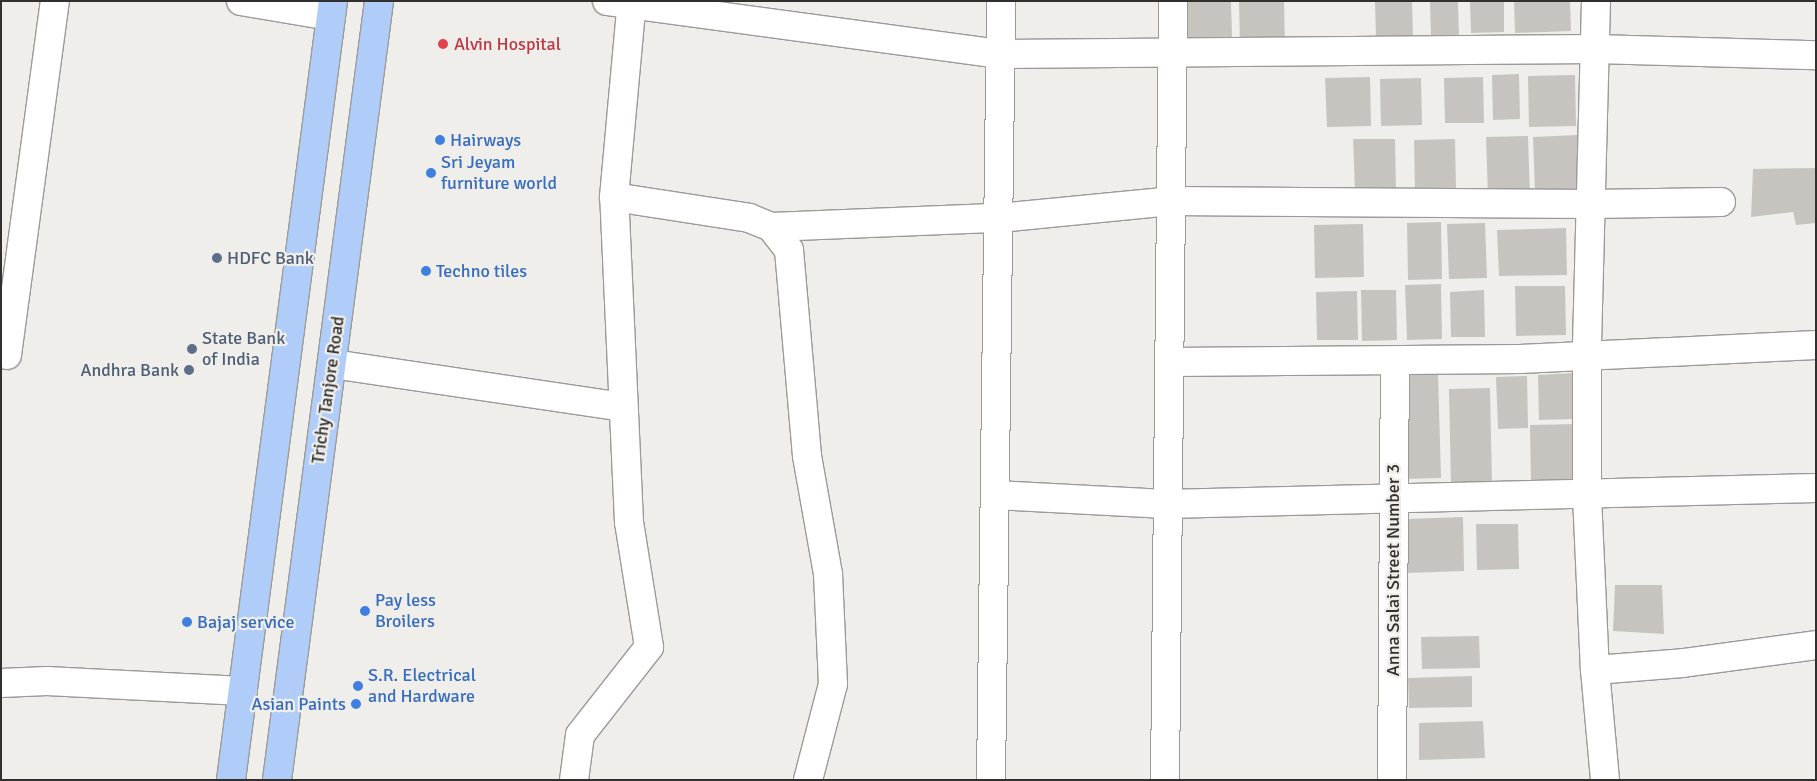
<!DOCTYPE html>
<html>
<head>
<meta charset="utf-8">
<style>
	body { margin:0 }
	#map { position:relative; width:1817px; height:781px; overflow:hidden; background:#efeeea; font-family:Signika,sans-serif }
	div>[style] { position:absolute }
	.building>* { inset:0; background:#c7c4c0 }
	.roads { filter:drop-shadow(1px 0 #9b9a96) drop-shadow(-1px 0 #9b9a96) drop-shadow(0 1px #9b9a96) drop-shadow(0 -1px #9b9a96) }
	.street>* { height:28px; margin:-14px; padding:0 14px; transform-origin:14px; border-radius:14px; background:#fff }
	.highway>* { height:28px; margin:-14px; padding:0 14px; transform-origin:14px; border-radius:14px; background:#b0cdfa }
	.dots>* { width:14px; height:14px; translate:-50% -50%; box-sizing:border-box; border:2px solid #efeeea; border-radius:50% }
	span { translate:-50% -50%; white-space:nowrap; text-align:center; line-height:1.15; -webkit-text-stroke:4.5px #efeeea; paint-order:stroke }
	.health-label { font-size:18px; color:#be3a42 }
	.left { translate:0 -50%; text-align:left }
	.shop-label { font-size:18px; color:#366cbe }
	.right { translate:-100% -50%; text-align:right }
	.service-label { font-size:18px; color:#4e5e75 }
	.street-label { font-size:18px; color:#31302f }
	.frame { position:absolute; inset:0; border:2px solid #31302f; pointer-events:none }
</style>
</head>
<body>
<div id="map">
	<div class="building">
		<i style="clip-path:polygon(1184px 1px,1231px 1px,1232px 38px,1184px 40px)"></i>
		<i style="clip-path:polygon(1239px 1px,1284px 1px,1285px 45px,1240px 46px)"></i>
		<i style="clip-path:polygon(1375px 1px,1412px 1px,1413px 38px,1376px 39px)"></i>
		<i style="clip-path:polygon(1430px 1px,1458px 1px,1459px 40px,1431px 40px)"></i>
		<i style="clip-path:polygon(1470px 1px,1504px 1px,1504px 32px,1471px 33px)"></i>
		<i style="clip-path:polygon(1514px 1px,1570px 1px,1571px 31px,1515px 33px)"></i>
		<i style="clip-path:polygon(1519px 74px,1520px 119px,1493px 120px,1492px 75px)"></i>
		<i style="clip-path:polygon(1575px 75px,1576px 126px,1529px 127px,1528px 76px)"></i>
		<i style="clip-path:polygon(1370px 77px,1371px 126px,1327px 127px,1325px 78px)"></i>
		<i style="clip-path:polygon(1483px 77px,1484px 123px,1445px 123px,1444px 78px)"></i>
		<i style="clip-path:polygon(1421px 78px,1422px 125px,1381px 126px,1380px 79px)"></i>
		<i style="clip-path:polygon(1577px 135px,1578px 193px,1535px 193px,1533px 137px)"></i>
		<i style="clip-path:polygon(1528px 136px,1530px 196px,1488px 197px,1486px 137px)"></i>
		<i style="clip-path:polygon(1353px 139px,1395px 139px,1396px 190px,1355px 191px)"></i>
		<i style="clip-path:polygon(1455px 139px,1456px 191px,1415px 192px,1414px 140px)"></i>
		<i style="clip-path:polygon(1816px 168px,1816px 223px,1796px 225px,1793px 212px,1751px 217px,1753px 169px)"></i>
		<i style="clip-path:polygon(1441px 222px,1442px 279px,1408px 280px,1407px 223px)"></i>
		<i style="clip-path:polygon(1485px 223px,1487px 278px,1449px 279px,1447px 224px)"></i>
		<i style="clip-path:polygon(1363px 224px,1364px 277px,1315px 278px,1314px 225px)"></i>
		<i style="clip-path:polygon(1566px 228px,1567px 275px,1499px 276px,1497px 230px)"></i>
		<i style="clip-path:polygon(1441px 284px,1442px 339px,1407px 340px,1405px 285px)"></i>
		<i style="clip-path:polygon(1515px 286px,1565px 286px,1566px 335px,1516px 336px)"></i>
		<i style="clip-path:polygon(1361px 290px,1396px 290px,1397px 340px,1362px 341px)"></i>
		<i style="clip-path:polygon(1484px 290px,1485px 337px,1451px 337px,1450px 292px)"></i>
		<i style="clip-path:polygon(1357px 291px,1358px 340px,1317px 340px,1316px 292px)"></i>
		<i style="clip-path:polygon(1573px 373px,1574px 419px,1539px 420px,1538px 375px)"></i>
		<i style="clip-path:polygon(1438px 374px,1441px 478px,1403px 479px,1401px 375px)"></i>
		<i style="clip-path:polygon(1527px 376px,1528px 428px,1498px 429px,1496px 377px)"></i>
		<i style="clip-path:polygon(1490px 388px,1492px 484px,1451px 485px,1449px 389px)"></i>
		<i style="clip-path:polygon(1577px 424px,1579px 483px,1531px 484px,1530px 425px)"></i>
		<i style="clip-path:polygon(1463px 517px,1464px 571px,1408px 573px,1406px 519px)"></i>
		<i style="clip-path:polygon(1476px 524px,1518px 524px,1519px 569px,1477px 570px)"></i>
		<i style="clip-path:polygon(1615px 585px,1662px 585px,1664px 634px,1613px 631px)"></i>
		<i style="clip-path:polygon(1479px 636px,1480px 668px,1422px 669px,1421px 637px)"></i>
		<i style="clip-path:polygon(1472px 676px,1472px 707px,1409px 708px,1408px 678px)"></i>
		<i style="clip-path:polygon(1483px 721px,1485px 758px,1419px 760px,1419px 723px)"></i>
	</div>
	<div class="roads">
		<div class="street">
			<i style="left:241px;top:1px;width:91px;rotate:9.5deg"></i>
			<i style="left:607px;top:1px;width:398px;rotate:7.7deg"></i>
			<i style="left:1001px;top:54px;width:594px;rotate:-0.48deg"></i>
			<i style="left:1595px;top:49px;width:221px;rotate:1.6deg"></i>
			<i style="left:1596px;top:1px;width:355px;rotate:91.5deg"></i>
			<i style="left:1587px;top:356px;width:140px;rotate:90deg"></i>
			<i style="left:1587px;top:496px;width:174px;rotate:87.4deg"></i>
			<i style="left:1595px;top:670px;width:110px;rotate:84.8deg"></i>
			<i style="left:614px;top:197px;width:197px;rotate:-84.8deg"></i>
			<i style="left:771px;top:227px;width:228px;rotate:-2.3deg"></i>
			<i style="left:999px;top:218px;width:173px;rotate:-5.6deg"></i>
			<i style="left:1171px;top:201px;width:420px;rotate:0.4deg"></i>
			<i style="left:1591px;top:204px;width:130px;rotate:-0.9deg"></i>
			<i style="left:7px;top:355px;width:357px;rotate:-82.3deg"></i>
			<i style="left:1170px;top:362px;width:350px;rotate:-0.5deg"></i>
			<i style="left:1520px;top:359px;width:296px;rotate:-2.7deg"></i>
			<i style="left:332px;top:364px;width:294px;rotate:8.4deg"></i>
			<i style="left:995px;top:495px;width:171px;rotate:3deg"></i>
			<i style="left:1166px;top:504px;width:650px;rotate:-1.41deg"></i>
			<i style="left:1595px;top:670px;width:88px;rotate:-4.5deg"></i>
			<i style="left:1683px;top:663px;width:134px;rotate:-7.7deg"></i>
			<i style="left:1px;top:683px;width:46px;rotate:-2.5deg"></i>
			<i style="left:47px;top:681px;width:196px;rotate:2.9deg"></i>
			<i style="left:574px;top:780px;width:45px;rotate:-82.4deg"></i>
			<i style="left:580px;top:735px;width:112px;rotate:-51.9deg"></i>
			<i style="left:649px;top:647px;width:127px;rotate:-99.1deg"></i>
			<i style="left:629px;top:522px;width:325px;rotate:-92.6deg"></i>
			<i style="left:614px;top:197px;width:137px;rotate:8.8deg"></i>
			<i style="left:749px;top:218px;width:24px;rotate:22deg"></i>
			<i style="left:771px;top:227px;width:29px;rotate:52deg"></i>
			<i style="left:789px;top:250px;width:207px;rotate:85deg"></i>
			<i style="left:807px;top:456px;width:120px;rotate:79.9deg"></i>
			<i style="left:828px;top:574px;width:110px;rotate:87.4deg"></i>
			<i style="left:833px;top:684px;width:99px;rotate:104.6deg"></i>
			<i style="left:991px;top:780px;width:779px;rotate:-89.26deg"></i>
			<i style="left:1165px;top:780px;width:779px;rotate:-89.41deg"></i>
			<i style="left:1392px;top:780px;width:419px;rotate:-89.6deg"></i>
		</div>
		<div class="highway">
			<i style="left:231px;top:780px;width:786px;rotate:-82.54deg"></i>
			<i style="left:277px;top:780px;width:786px;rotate:-82.54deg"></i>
		</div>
	</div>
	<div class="dots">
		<i style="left:443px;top:44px;background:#e0444e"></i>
		<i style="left:440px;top:140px;background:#3f7fe0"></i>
		<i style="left:431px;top:173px;background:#3f7fe0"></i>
		<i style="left:217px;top:258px;background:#5c6f8a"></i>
		<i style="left:426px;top:271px;background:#3f7fe0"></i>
		<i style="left:192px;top:349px;background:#5c6f8a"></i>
		<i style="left:189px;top:370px;background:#5c6f8a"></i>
		<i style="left:365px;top:611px;background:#3f7fe0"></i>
		<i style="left:187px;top:622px;background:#3f7fe0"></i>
		<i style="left:358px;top:686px;background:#3f7fe0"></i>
		<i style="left:356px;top:704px;background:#3f7fe0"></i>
	</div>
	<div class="health-label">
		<span class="left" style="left:454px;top:44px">Alvin Hospital</span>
	</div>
	<div class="shop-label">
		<span class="left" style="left:450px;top:140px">Hairways</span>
		<span class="left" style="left:441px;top:173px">Sri Jeyam<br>furniture world</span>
		<span class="left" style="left:436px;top:271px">Techno tiles</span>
		<span class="left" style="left:375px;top:611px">Pay less<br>Broilers</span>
		<span class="left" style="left:197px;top:622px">Bajaj service</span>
		<span class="left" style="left:368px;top:686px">S.R. Electrical<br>and Hardware</span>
		<span class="right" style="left:346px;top:704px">Asian Paints</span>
	</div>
	<div class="service-label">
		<span class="left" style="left:227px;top:258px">HDFC Bank</span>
		<span class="left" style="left:202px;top:349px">State Bank<br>of India</span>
		<span class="right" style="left:179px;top:370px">Andhra Bank</span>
	</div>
	<div class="street-label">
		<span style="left:328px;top:390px;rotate:-82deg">Trichy Tanjore Road</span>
		<span style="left:1393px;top:570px;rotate:-90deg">Anna Salai Street Number 3</span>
	</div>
	<div class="frame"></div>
</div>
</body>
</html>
